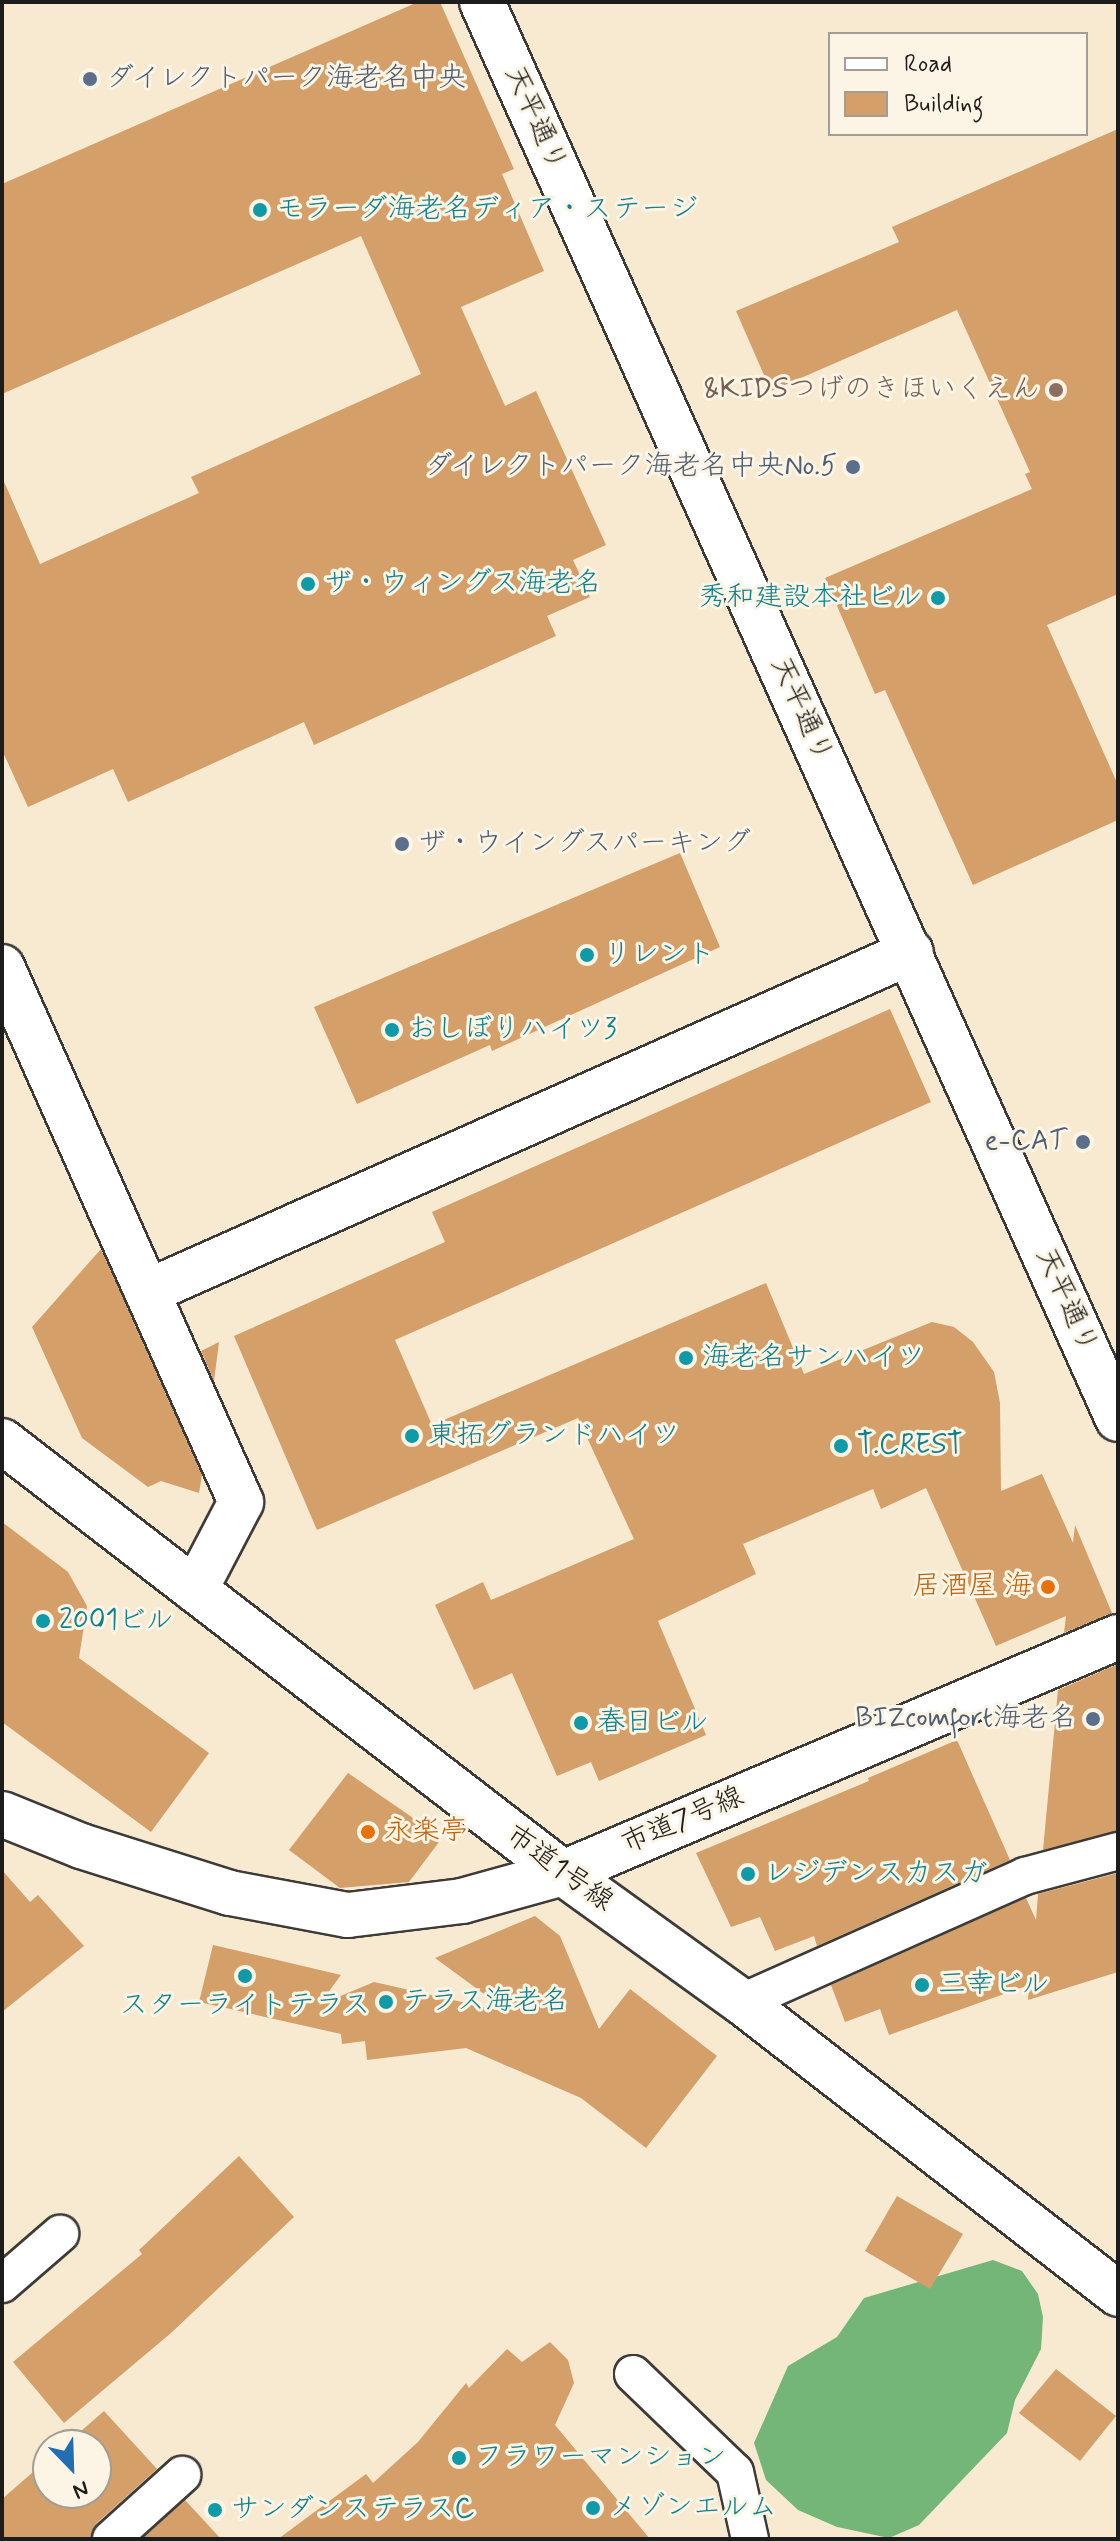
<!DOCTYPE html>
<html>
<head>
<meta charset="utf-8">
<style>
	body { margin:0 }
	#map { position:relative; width:1120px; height:2541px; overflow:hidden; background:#f8e9d1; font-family:Mynerve,"Klee One",sans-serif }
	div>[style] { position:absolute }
	.forest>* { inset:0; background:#74b678 }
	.building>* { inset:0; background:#d49f68 }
	.roads { filter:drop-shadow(2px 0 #3d3b37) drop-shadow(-2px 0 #3d3b37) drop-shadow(0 2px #3d3b37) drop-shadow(0 -2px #3d3b37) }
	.service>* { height:36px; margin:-18px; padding:0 18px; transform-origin:18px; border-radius:18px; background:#fff }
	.minor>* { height:44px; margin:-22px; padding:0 22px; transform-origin:22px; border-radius:22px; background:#fff }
	.tertiary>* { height:44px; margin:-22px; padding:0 22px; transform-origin:22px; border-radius:22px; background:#fff }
	.dots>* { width:22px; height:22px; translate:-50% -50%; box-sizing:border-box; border:4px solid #fcf5e5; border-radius:50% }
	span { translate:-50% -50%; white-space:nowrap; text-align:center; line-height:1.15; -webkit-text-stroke:6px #fcf5e5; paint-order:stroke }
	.service-label { font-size:28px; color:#4e5e75 }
	.left { translate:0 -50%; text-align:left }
	.right { translate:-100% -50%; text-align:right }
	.street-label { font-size:28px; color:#1c1c1c }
	.culture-label { font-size:28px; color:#0d838f }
	.education-label { font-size:28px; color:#785e54 }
	.food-label { font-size:28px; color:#c56008 }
	.frame { position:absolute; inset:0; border:4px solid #1c1c1c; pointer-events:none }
	.legend { position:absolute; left:828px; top:32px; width:260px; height:104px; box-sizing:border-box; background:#fcf5e5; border:2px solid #a29e95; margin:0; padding:10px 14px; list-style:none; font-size:24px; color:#1c1c1c }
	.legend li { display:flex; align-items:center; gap:16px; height:40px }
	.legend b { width:40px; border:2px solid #a29e95 }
	.north { position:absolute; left:32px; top:2429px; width:80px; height:80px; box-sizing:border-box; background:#fcf5e5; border:2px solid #a29e95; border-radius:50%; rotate:157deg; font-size:22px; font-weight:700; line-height:32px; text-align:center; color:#1c1c1c }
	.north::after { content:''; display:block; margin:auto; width:28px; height:36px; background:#1f6fb2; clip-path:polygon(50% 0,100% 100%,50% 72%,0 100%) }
</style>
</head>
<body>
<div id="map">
	<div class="forest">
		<i style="clip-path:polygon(993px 2260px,1022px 2271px,1038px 2294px,1043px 2317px,1041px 2349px,1015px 2400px,1007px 2433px,919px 2525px,889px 2538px,837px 2527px,798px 2510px,766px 2480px,754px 2443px,788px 2366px,837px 2337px,864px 2298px)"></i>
	</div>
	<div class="building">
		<i style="clip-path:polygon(418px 2px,440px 2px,514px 169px,502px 174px,544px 271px,461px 307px,505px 406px,536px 391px,606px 545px,573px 560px,590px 597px,547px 616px,556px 636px,314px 745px,304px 722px,128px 802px,113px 769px,28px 807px,2px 750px,2px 477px,40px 564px,199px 493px,191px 477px,421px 374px,361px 236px,2px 394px,2px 184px)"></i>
		<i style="clip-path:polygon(1118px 129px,1118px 594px,1047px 625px,1118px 785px,1118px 820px,973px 885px,885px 690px,875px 694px,825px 578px,1032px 489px,1025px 474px,1030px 472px,957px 310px,771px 391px,736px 311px,899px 242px,892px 227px)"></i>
		<i style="clip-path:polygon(680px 853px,720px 947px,492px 1051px,490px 1045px,357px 1104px,314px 1007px)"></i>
		<i style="clip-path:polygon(890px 1009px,931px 1102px,395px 1340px,432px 1425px,766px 1283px,804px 1374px,932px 1322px,954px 1327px,973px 1342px,994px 1372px,1000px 1403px,1001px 1491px,1042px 1474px,1073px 1543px,1075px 1525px,1112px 1613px,1064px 1633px,1066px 1616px,996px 1646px,926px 1488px,881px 1509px,873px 1489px,743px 1544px,756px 1574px,658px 1621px,706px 1735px,599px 1781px,591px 1762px,557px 1776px,512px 1673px,474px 1690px,435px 1605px,483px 1582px,491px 1600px,634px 1539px,578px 1418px,317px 1530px,234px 1336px,445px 1242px,432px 1212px)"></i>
		<i style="clip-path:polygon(101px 1249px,202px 1475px,199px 1493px,161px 1481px,148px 1487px,82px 1438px,32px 1327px)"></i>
		<i style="clip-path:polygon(219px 1342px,214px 1381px,201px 1351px)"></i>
		<i style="clip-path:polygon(2px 1522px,68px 1572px,87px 1606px,79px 1658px,209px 1753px,151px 1832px,2px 1722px)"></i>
		<i style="clip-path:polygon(1118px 1664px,1118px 1831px,1043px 1850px,1058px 1690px)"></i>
		<i style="clip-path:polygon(957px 1740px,1010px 1860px,817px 1946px,814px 1936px,775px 1951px,760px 1917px,731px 1927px,696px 1853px,869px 1781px,868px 1778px)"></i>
		<i style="clip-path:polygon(348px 1773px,442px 1838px,409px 1882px,340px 1888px,289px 1850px)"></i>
		<i style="clip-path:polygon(2px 1870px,30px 1902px,38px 1895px,84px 1946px,2px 2012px)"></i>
		<i style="clip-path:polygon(1118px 1873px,1118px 1972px,1028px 2000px,1029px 1985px,889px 2035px,880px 2009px,845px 2022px,831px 1985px,1026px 1898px,1036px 1920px,1038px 1894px)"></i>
		<i style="clip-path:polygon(535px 1916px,560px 1936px,599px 2029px,630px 1989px,717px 2056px,646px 2148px,581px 2098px,466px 2048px,367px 2060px,365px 2041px,342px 2044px,341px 2034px,199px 2002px,213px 1945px,341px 1975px,319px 2005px,374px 1982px,510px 2013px,435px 1958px)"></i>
		<i style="clip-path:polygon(239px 2156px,294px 2217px,171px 2333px,64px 2423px,13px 2362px,142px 2254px,139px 2250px)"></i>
		<i style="clip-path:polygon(897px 2196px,963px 2234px,930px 2289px,865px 2251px)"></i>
		<i style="clip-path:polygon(550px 2342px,568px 2360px,574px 2383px,555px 2425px,650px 2539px,278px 2539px,366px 2474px,373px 2483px,418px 2442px,466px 2383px,469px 2388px,507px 2349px,522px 2362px)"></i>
		<i style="clip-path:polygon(1056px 2369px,1116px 2416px,1080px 2461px,1019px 2413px)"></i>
		<i style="clip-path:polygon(104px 2411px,157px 2469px,97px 2523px,91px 2539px,2px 2539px,2px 2499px,48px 2459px,48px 2493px,96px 2493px,96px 2445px,65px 2445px)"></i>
		<i style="clip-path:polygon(185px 2500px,221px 2539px,142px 2539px)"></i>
	</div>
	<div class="roads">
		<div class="service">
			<i style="left:742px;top:2002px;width:310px;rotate:-24deg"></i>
			<i style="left:1025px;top:1876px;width:96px;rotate:-15deg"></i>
			<i style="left:2px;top:2284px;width:77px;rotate:-40.8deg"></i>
			<i style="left:633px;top:2374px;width:141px;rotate:43.9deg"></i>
			<i style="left:735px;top:2472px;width:69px;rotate:77.4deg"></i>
			<i style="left:111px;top:2539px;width:96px;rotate:-42deg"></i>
		</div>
		<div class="minor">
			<i style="left:2px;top:967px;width:586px;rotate:65.93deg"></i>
			<i style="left:241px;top:1502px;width:99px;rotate:117.6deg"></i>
			<i style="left:147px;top:1292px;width:836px;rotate:-23.99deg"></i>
			<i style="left:2px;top:1814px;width:85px;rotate:22.1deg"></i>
			<i style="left:81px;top:1846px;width:156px;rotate:17.5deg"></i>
			<i style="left:230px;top:1893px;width:120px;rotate:10.6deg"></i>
			<i style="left:348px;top:1915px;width:115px;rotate:-7deg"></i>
			<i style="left:462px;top:1901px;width:105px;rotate:-15.5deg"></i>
			<i style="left:563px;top:1873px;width:221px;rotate:35.8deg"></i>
			<i style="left:742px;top:2002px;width:476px;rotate:37.8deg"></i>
		</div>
		<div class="tertiary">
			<i style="left:482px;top:2px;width:1553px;rotate:65.83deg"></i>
			<i style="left:2px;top:1441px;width:708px;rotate:37.6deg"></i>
			<i style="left:563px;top:1873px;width:603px;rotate:-23.04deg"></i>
		</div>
	</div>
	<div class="dots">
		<i style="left:90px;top:79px;background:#5c6f8a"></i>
		<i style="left:260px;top:210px;background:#0f9aa8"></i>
		<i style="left:1056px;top:390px;background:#8d6e63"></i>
		<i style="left:853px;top:467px;background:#5c6f8a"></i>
		<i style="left:308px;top:584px;background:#0f9aa8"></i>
		<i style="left:938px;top:598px;background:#0f9aa8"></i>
		<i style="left:402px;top:844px;background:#5c6f8a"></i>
		<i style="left:587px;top:955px;background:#0f9aa8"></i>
		<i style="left:392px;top:1030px;background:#0f9aa8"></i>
		<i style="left:1083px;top:1142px;background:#5c6f8a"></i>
		<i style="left:686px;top:1358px;background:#0f9aa8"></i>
		<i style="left:412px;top:1436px;background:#0f9aa8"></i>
		<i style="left:841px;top:1446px;background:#0f9aa8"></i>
		<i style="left:1048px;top:1587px;background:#e8710a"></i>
		<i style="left:43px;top:1621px;background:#0f9aa8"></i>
		<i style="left:1093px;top:1719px;background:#5c6f8a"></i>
		<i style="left:581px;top:1723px;background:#0f9aa8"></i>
		<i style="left:368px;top:1832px;background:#e8710a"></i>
		<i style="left:748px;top:1874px;background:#0f9aa8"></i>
		<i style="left:245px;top:1976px;background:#0f9aa8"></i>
		<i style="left:922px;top:1985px;background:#0f9aa8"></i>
		<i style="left:386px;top:2002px;background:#0f9aa8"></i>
		<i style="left:459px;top:2458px;background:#0f9aa8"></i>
		<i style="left:593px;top:2508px;background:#0f9aa8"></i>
		<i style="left:215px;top:2510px;background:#0f9aa8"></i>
	</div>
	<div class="service-label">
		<span class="left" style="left:106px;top:79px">ダイレクトパーク海老名中央</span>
		<span class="right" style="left:837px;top:467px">ダイレクトパーク海老名中央No.5</span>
		<span class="left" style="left:418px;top:844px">ザ・ウイングスパーキング</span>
		<span class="right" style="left:1067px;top:1142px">e-CAT</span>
		<span class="right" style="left:1077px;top:1719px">BIZcomfort海老名</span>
	</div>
	<div class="street-label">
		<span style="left:535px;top:119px;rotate:66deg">天平通り</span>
		<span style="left:801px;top:710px;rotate:66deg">天平通り</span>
		<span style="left:1066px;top:1301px;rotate:66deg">天平通り</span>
		<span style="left:683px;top:1821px;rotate:-23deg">市道7号線</span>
		<span style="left:559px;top:1869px;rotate:36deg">市道1号線</span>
	</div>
	<div class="culture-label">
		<span class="left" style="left:276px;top:210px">モラーダ海老名ディア・ステージ</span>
		<span class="left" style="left:324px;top:584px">ザ・ウィングス海老名</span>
		<span class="right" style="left:922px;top:598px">秀和建設本社ビル</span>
		<span class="left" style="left:603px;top:955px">リレント</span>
		<span class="left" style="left:408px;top:1030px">おしぼりハイツ3</span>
		<span class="left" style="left:702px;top:1358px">海老名サンハイツ</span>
		<span class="left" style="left:428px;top:1436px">東拓グランドハイツ</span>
		<span class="left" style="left:857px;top:1446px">T.CREST</span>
		<span class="left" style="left:59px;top:1621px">2001ビル</span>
		<span class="left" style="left:597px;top:1723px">春日ビル</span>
		<span class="left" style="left:764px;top:1874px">レジデンスカスガ</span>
		<span class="left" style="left:938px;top:1985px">三幸ビル</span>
		<span class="left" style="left:402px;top:2002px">テラス海老名</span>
		<span style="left:245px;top:2006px">スターライトテラス</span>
		<span class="left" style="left:475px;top:2458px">フラワーマンション</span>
		<span class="left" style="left:609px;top:2508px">メゾンエルム</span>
		<span class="left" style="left:231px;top:2510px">サンダンステラスC</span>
	</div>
	<div class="education-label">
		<span class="right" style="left:1040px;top:390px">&amp;KIDSつげのきほいくえん</span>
	</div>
	<div class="food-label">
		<span class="right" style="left:1032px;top:1587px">居酒屋 海</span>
		<span class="left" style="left:384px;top:1832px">永楽亭</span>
	</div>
	<div class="frame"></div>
	<ul class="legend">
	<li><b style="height:10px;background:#fff"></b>Road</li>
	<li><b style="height:22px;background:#d49f68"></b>Building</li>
	</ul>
	<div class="north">N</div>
</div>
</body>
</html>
